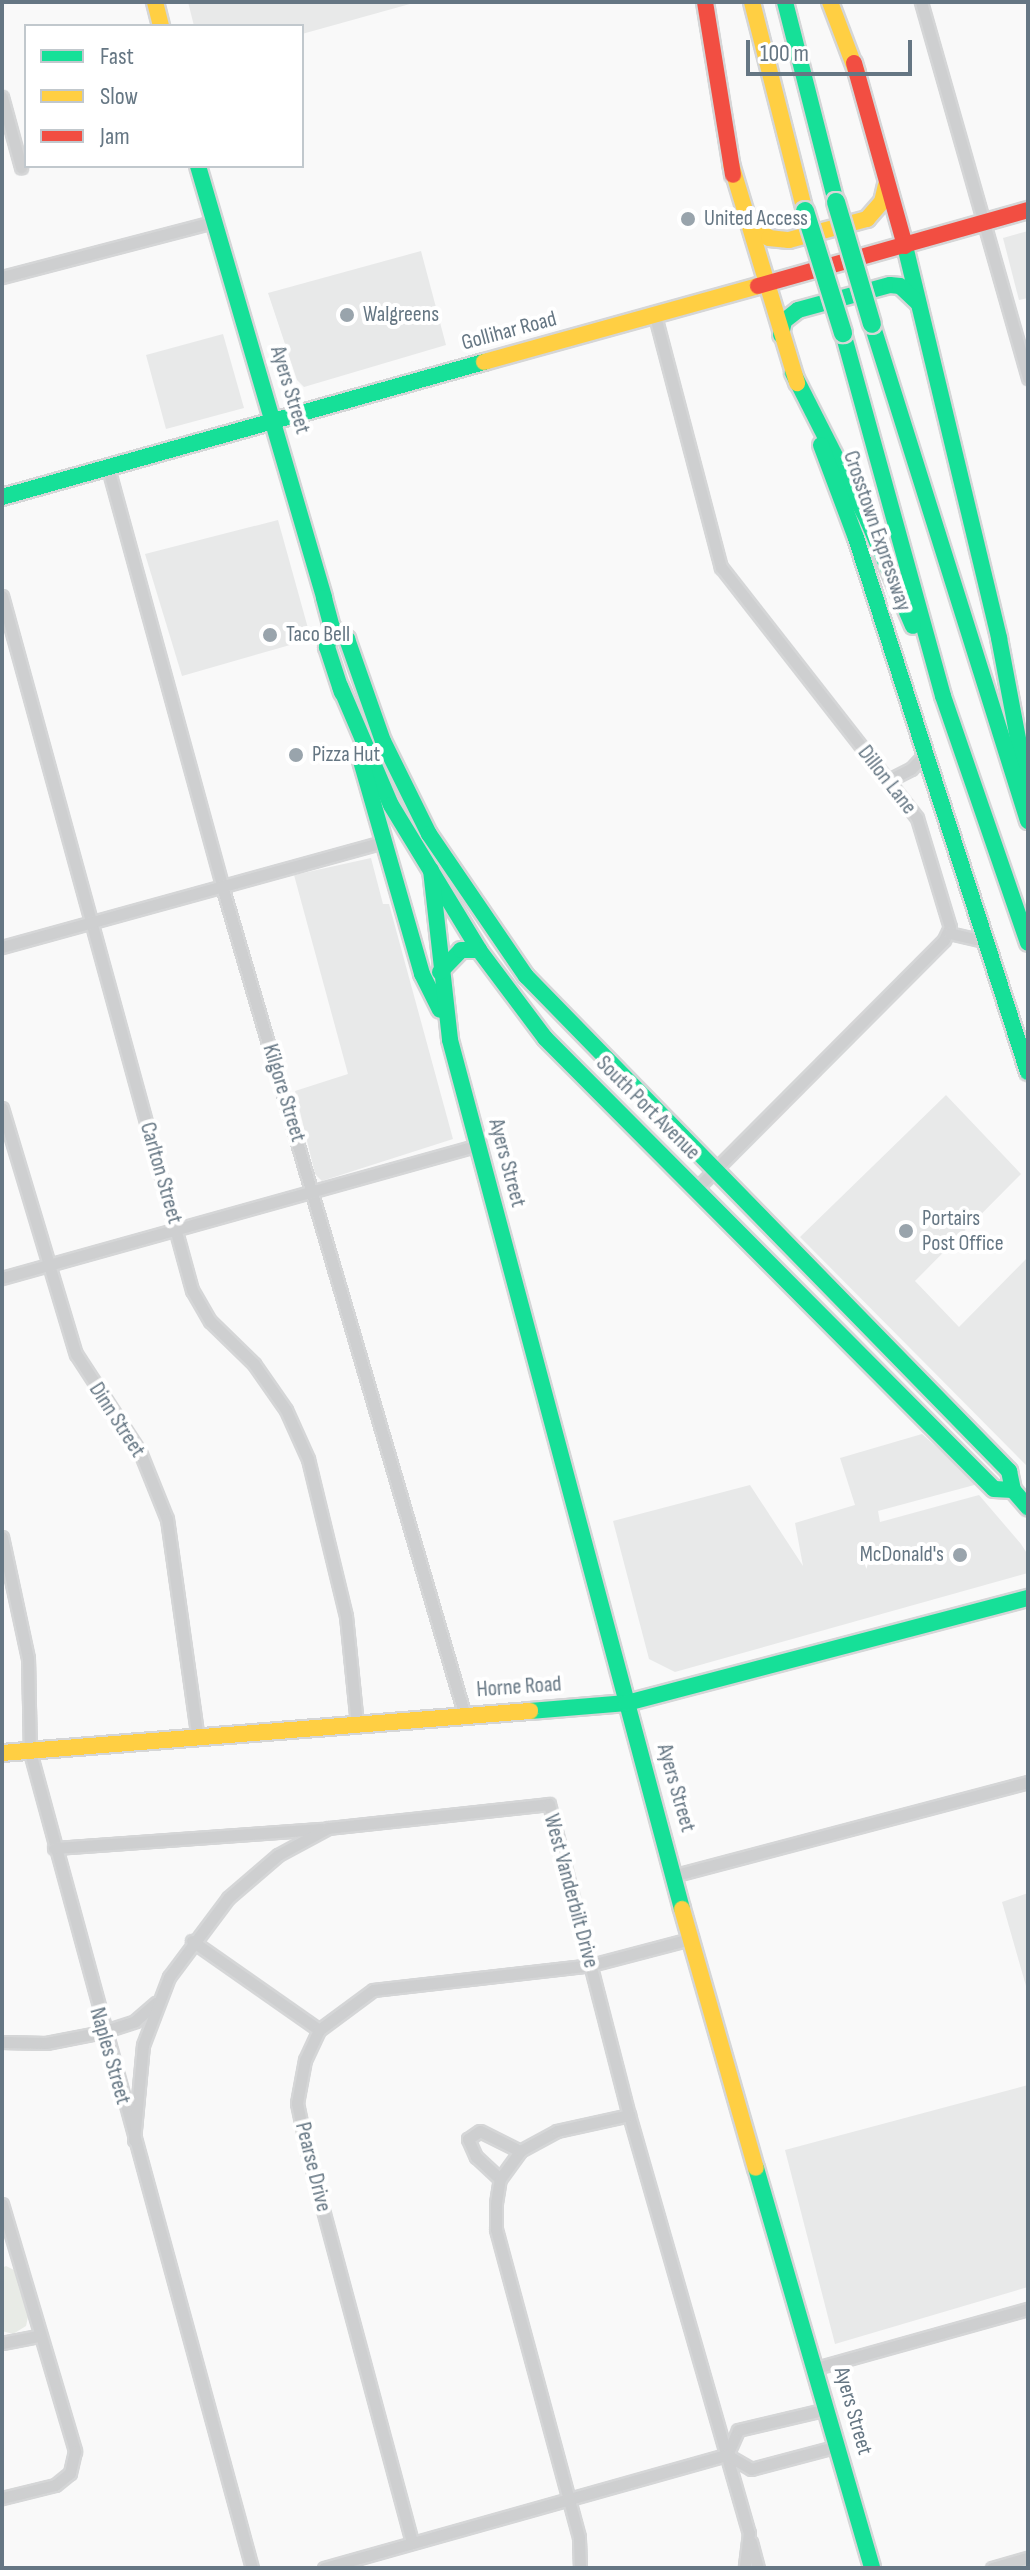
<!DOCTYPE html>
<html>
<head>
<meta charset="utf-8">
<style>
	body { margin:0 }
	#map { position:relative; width:1030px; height:2570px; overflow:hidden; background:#f9f9f9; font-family:"Sofia Sans Condensed",sans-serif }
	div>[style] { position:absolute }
	.built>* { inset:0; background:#e8e9e9 }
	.green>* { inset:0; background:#e8ebe6 }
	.roads { filter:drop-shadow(2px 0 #d5d6d7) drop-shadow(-2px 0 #d5d6d7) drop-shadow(0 2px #d5d6d7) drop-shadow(0 -2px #d5d6d7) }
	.street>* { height:11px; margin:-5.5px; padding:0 5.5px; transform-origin:5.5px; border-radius:5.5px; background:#cecfd0 }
	.fast>* { height:16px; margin:-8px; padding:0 8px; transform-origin:8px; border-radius:8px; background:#16e098 }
	.slow>* { height:16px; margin:-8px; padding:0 8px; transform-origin:8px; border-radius:8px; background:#ffcf43 }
	.jam>* { height:16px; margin:-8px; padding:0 8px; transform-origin:8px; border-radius:8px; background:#f24e42 }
	.bridges { filter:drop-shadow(2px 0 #d5d6d6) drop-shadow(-2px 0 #d5d6d6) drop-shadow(0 2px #d5d6d6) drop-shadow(0 -2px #d5d6d6) }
	.fast-bridge>* { height:18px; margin:-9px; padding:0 9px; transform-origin:9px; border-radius:9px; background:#16e098 }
	.dots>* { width:22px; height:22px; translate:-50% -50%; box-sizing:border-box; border:4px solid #fff; border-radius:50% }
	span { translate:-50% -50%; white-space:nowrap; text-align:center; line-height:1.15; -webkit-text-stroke:8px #fff; paint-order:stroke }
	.poi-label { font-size:22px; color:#657683 }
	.left { translate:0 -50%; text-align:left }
	.right { translate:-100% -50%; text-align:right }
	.street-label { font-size:22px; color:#657683 }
	.frame { position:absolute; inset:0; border:4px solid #657683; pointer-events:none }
	.legend { position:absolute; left:24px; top:24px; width:280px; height:144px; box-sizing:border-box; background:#fff; border:2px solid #c1c8cd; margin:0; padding:10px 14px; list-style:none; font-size:24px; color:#657683 }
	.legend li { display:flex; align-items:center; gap:16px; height:40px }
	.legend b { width:40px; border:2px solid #c1c8cd }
	.scale { position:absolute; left:746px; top:40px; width:166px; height:36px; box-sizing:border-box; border:4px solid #657683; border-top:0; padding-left:10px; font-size:24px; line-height:28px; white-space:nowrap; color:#657683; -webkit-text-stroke:6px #fff; paint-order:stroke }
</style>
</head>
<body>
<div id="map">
	<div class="built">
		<i style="clip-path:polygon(188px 2px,417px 2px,302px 34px,302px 26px,194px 26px)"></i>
		<i style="clip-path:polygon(1028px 231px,1028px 298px,1019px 300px,1003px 238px)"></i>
		<i style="clip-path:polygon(421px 251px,446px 345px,304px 387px,297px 380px,268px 293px)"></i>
		<i style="clip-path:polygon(223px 334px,244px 408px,166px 429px,146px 355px)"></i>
		<i style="clip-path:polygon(278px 520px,311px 639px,182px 676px,145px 554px)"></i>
		<i style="clip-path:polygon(371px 858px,383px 904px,389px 904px,453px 1139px,322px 1181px,315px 1174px,295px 1091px,348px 1074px,294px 875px)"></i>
		<i style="clip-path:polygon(946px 1095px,1021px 1174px,915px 1281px,959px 1327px,1028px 1257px,1028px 1467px,800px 1237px)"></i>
		<i style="clip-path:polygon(922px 1434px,978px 1484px,878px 1511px,880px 1522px,979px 1495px,1021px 1544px,1028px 1555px,1028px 1573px,675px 1672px,649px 1659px,613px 1521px,750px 1485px,803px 1566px,795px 1523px,855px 1505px,840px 1458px)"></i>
		<i style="clip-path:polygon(1028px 1893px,1028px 1993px,1002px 1902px)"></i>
		<i style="clip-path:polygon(1028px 2085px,1028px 2287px,835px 2344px,785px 2150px)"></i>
	</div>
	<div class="green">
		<i style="clip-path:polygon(6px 2266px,16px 2271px,28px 2317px,26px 2326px,13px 2334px,2px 2331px,2px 2268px)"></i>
	</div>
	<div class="roads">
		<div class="street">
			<i style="left:921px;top:2px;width:391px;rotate:74.1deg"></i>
			<i style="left:2px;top:97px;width:73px;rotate:74.8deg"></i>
			<i style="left:2px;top:277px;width:218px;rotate:-14.6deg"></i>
			<i style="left:655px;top:316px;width:260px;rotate:75.3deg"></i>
			<i style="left:721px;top:567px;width:318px;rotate:52deg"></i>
			<i style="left:917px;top:818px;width:114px;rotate:73.2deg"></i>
			<i style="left:950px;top:927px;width:14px;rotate:115deg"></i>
			<i style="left:944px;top:940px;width:351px;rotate:134.9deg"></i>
			<i style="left:108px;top:468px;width:433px;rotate:74.7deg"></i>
			<i style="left:222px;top:886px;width:865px;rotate:73.68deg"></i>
			<i style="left:2px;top:596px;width:720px;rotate:74.69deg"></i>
			<i style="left:192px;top:1290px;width:36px;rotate:60deg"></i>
			<i style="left:210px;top:1321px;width:62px;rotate:44.3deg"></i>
			<i style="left:254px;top:1364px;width:56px;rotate:55.2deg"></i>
			<i style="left:286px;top:1410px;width:54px;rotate:65.8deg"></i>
			<i style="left:308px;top:1459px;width:162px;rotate:76.4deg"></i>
			<i style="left:346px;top:1616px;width:110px;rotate:84.2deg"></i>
			<i style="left:887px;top:781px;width:27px;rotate:-27deg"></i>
			<i style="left:911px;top:769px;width:22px;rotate:-47deg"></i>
			<i style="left:949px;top:933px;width:39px;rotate:13deg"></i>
			<i style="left:2px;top:947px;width:395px;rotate:-15.4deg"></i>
			<i style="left:2px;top:1108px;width:257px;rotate:73.3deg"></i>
			<i style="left:76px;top:1354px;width:117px;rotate:56.9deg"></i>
			<i style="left:140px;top:1452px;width:72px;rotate:68.1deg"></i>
			<i style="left:167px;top:1519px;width:222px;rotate:82deg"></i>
			<i style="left:2px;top:1278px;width:494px;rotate:-15.6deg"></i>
			<i style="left:2px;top:1537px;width:124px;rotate:77.9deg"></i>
			<i style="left:28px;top:1658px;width:94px;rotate:88.8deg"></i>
			<i style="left:30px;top:1752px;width:846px;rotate:74.78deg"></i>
			<i style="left:54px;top:1848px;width:268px;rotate:-4.1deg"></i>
			<i style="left:676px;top:1875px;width:364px;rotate:-14.8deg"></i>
			<i style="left:192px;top:1941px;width:155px;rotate:35deg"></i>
			<i style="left:2px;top:2042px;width:44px;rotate:1.3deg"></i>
			<i style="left:46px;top:2043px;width:57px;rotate:-11.1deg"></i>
			<i style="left:102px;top:2032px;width:35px;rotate:-18deg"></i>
			<i style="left:135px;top:2021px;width:28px;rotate:-41deg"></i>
			<i style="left:134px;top:2140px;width:95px;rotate:-84.6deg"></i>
			<i style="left:143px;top:2045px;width:73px;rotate:-69.1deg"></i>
			<i style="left:169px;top:1977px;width:99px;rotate:-53.2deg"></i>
			<i style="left:228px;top:1898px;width:66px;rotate:-40.7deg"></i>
			<i style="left:278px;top:1855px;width:57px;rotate:-28.4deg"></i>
			<i style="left:328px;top:1828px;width:222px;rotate:-6.2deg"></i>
			<i style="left:549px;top:1804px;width:321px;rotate:75.6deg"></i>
			<i style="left:629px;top:2115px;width:435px;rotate:74deg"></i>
			<i style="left:749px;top:2533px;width:35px;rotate:97deg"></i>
			<i style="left:500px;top:2179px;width:33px;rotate:-137deg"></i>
			<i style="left:476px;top:2157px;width:20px;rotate:-114deg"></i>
			<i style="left:468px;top:2139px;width:14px;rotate:-34deg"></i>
			<i style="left:480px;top:2131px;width:45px;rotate:26.6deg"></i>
			<i style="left:2px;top:2204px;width:258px;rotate:73.5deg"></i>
			<i style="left:75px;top:2451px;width:23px;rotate:103deg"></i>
			<i style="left:70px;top:2473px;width:19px;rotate:141deg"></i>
			<i style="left:55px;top:2485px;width:55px;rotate:166.2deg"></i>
			<i style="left:2px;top:2343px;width:38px;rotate:-11deg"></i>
			<i style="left:816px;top:2368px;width:220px;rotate:-15.6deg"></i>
			<i style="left:727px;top:2455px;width:27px;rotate:-66deg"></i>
			<i style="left:738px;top:2430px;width:91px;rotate:-13.3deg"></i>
			<i style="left:412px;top:2542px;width:405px;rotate:-105deg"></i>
			<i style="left:307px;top:2151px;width:49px;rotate:-101.8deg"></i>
			<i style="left:297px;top:2103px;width:44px;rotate:-79.5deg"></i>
			<i style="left:305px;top:2060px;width:33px;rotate:-65deg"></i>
			<i style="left:319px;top:2030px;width:67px;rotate:-36.5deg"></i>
			<i style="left:373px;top:1990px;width:219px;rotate:-6.5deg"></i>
			<i style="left:591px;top:1965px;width:102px;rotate:-14.7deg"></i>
			<i style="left:751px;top:2542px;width:27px;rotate:75deg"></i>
			<i style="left:324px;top:2568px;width:419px;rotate:-15.7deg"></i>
			<i style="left:727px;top:2455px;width:28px;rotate:30deg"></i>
			<i style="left:751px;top:2469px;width:90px;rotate:-14.8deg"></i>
			<i style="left:580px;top:2568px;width:31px;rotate:-92deg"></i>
			<i style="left:579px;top:2537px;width:319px;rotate:-105.1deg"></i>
			<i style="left:496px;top:2229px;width:26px;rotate:-90deg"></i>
			<i style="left:496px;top:2203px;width:24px;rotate:-81deg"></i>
			<i style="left:500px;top:2179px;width:34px;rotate:-54deg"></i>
			<i style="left:520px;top:2151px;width:42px;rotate:-28.4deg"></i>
			<i style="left:557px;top:2131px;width:74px;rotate:-12.5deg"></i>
			<i style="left:992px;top:2568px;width:37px;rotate:-16deg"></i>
		</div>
		<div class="fast">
			<i style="left:785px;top:2px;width:206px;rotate:75.7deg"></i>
			<i style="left:198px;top:166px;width:450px;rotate:73.7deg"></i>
			<i style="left:324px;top:598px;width:31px;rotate:75deg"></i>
			<i style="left:332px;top:628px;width:20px;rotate:105deg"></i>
			<i style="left:327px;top:647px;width:48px;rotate:71.9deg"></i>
			<i style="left:905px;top:246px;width:403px;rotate:76.5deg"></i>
			<i style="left:999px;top:638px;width:156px;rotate:79.3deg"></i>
			<i style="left:872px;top:324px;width:521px;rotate:72.57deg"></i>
			<i style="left:843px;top:333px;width:377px;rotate:74.6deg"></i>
			<i style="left:943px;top:696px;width:261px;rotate:71deg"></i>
			<i style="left:781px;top:335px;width:14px;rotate:-78deg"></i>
			<i style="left:784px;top:321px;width:18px;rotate:-38deg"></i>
			<i style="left:798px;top:310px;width:95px;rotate:-15.2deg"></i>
			<i style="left:890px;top:285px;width:10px;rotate:6deg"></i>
			<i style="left:900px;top:286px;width:25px;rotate:43deg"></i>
			<i style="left:793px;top:373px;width:166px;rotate:63.1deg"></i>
			<i style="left:868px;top:521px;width:114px;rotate:66.8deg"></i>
			<i style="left:821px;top:445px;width:99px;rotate:69.4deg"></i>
			<i style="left:856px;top:538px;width:561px;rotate:72.15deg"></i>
			<i style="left:2px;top:497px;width:501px;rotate:-15.65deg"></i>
			<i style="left:332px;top:628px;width:19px;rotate:36deg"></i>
			<i style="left:347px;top:639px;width:108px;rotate:70.6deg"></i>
			<i style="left:383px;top:741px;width:104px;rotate:63.7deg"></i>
			<i style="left:429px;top:834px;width:172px;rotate:55.7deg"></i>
			<i style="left:526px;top:976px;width:692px;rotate:45.7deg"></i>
			<i style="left:1009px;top:1471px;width:19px;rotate:78deg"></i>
			<i style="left:1013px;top:1490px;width:23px;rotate:49deg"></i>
			<i style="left:340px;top:686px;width:129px;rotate:66.8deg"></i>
			<i style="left:391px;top:805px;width:170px;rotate:58.7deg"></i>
			<i style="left:479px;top:950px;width:110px;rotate:53.1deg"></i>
			<i style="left:545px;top:1038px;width:636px;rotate:45.13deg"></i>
			<i style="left:994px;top:1489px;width:19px;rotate:3deg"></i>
			<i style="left:359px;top:754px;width:229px;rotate:74deg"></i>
			<i style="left:422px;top:974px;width:40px;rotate:63.4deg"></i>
			<i style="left:431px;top:870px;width:171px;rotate:83.6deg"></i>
			<i style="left:450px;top:1040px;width:899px;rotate:75.05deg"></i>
			<i style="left:440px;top:972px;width:30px;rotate:-46deg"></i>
			<i style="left:461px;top:950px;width:18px"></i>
			<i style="left:530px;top:1711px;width:97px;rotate:-4.7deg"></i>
			<i style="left:627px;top:1703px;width:415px;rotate:-14.7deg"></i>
			<i style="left:756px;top:2168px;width:416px;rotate:73.8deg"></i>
		</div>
		<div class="slow">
			<i style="left:155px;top:2px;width:25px;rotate:76deg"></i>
			<i style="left:752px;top:2px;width:216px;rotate:75.8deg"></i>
			<i style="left:830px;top:2px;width:76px;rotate:69.2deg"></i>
			<i style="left:731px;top:164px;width:229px;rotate:73.2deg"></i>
			<i style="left:748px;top:221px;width:27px;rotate:39deg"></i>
			<i style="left:769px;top:238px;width:20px;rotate:6deg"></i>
			<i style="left:789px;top:240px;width:81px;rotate:-15.1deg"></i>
			<i style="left:867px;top:219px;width:23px;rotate:-49deg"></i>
			<i style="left:882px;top:202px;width:17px;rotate:-77deg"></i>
			<i style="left:484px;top:362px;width:284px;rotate:-15.5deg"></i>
			<i style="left:2px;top:1753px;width:530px;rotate:-4.55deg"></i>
			<i style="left:682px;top:1909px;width:269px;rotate:74.1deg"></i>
		</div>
		<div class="jam">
			<i style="left:705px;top:2px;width:175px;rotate:80.8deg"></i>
			<i style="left:854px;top:63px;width:190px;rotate:74.4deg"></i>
			<i style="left:758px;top:286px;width:280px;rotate:-15.7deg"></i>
		</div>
	</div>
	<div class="bridges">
		<div class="fast-bridge">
			<i style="left:836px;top:202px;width:127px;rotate:73.6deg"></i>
			<i style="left:805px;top:211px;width:128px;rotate:72.7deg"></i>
		</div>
	</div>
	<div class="dots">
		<i style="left:688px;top:219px;background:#99a4ac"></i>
		<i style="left:347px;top:315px;background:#99a4ac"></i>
		<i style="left:270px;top:635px;background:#99a4ac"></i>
		<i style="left:296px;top:755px;background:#99a4ac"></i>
		<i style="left:906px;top:1231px;background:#99a4ac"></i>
		<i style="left:960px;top:1555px;background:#99a4ac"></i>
	</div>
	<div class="poi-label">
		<span class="left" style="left:704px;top:219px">United Access</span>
		<span class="left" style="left:363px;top:315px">Walgreens</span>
		<span class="left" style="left:286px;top:635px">Taco Bell</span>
		<span class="left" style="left:312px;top:755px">Pizza Hut</span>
		<span class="left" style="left:922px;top:1231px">Portairs<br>Post Office</span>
		<span class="right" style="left:944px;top:1555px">McDonald's</span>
	</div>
	<div class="street-label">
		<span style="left:509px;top:331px;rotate:-15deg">Gollihar Road</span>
		<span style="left:290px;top:390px;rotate:73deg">Ayers Street</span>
		<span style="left:877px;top:531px;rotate:71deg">Crosstown Expressway</span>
		<span style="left:887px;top:780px;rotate:52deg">Dillon Lane</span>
		<span style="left:284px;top:1093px;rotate:73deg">Kilgore Street</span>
		<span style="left:648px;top:1108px;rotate:45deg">South Port Avenue</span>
		<span style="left:507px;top:1163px;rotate:75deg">Ayers Street</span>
		<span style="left:161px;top:1173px;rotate:74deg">Carlton Street</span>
		<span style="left:117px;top:1420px;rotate:57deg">Dinn Street</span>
		<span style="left:519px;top:1687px;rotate:-4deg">Horne Road</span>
		<span style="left:676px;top:1788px;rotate:74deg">Ayers Street</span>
		<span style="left:571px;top:1891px;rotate:75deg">West Vanderbilt Drive</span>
		<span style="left:110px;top:2056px;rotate:74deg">Naples Street</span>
		<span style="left:313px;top:2167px;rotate:76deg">Pearse Drive</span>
		<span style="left:853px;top:2411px;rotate:74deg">Ayers Street</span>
	</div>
	<div class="frame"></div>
	<ul class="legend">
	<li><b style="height:10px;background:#16e098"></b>Fast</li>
	<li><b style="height:10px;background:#ffcf43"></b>Slow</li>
	<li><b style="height:10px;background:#f24e42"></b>Jam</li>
	</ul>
	<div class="scale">100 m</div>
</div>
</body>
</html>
